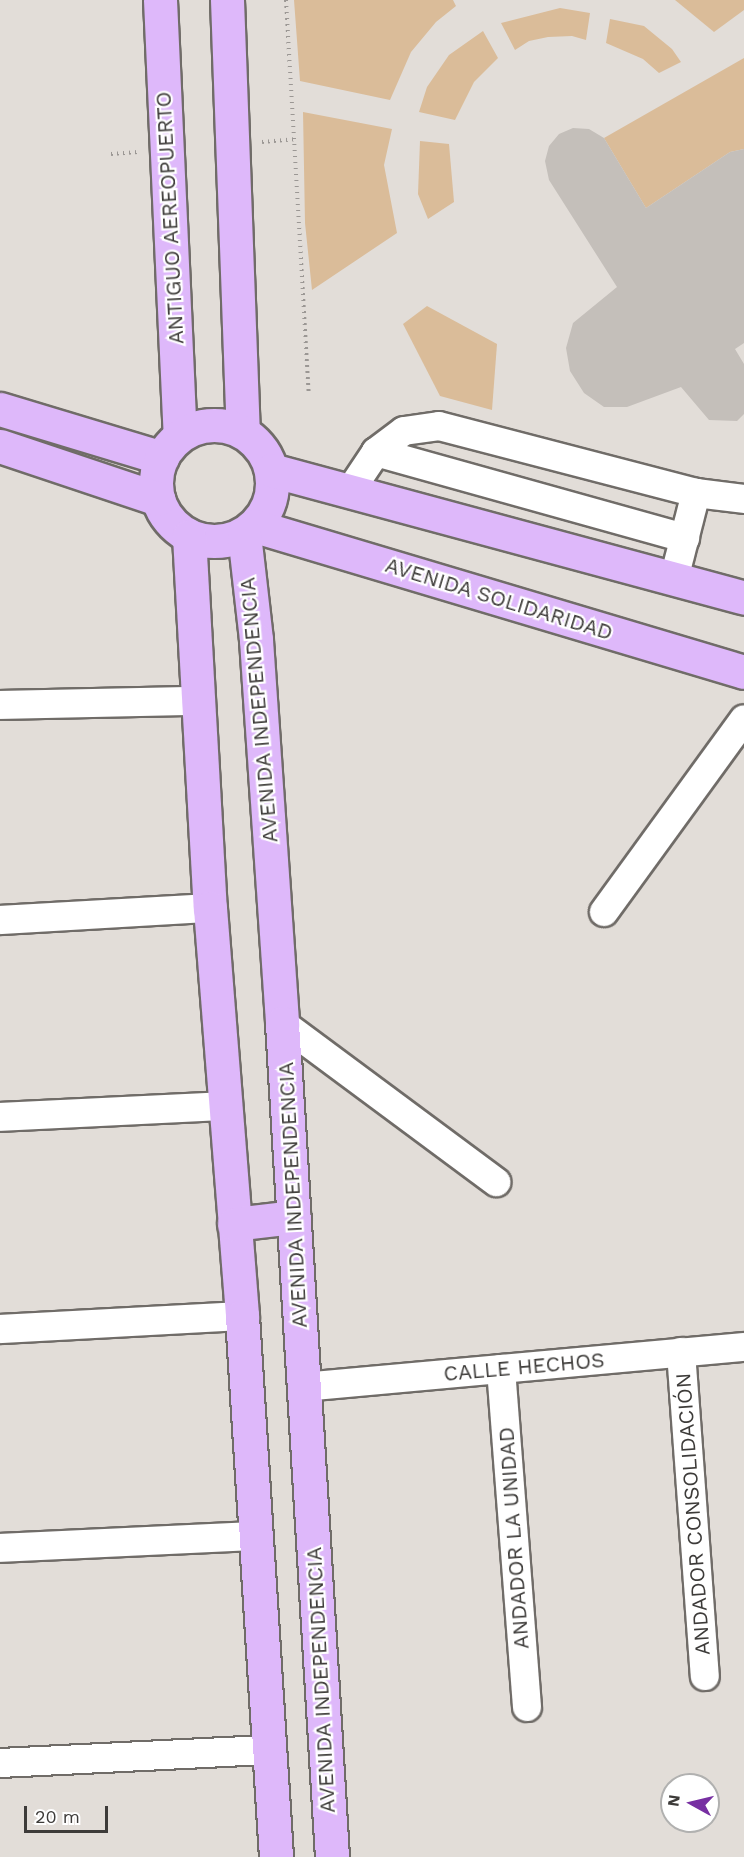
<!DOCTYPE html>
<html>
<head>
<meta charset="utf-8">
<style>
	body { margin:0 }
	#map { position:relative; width:744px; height:1857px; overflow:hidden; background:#e2ddd8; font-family:"Work Sans",sans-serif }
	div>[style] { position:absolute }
	.green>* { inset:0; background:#dabc99 }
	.building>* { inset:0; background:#c4bfba }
	.path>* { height:4px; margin-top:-2px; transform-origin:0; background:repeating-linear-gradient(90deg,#9b9794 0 1.5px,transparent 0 6px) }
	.roads { filter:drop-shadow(2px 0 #706c68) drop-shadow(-2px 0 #706c68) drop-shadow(0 2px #706c68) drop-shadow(0 -2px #706c68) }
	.minor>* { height:28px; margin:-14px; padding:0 14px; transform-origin:14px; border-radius:14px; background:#fff }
	.major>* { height:33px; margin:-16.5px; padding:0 16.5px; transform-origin:16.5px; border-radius:16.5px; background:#deb8fa }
	.major>.ring { margin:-16.5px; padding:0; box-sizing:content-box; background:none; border:33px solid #deb8fa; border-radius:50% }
	span { translate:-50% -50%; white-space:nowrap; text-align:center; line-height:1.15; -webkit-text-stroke:4.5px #fff; paint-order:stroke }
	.street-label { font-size:21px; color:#3d3b39 }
	.north { position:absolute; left:660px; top:1773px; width:60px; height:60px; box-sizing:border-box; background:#fff; border:2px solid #b1b1b0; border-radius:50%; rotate:278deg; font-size:16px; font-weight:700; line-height:24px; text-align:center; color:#3d3b39 }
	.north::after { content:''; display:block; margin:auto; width:21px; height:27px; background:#772fa2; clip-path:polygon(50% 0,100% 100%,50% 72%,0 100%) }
	.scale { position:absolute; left:24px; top:1806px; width:84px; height:27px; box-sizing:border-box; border:3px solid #3d3b39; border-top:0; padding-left:8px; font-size:18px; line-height:21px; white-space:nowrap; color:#3d3b39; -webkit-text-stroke:4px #fff; paint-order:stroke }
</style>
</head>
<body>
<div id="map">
	<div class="green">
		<i style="clip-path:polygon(294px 0,453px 0,456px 6px,436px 22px,411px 52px,390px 100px,300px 81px)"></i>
		<i style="clip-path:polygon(675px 0,744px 0,744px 10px,714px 32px)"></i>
		<i style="clip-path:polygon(560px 8px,590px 13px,586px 40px,572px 36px,548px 37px,529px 41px,515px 50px,501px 23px)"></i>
		<i style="clip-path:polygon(610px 19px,644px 26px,672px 49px,681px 62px,659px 73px,643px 59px,606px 43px)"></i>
		<i style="clip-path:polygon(483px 31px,498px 58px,474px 82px,455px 120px,419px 112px,427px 87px,449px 55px)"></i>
		<i style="clip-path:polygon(744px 58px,744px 149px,730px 152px,646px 208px,604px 138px)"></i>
		<i style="clip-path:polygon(303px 112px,392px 129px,384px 165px,397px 233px,312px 290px,305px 223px)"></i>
		<i style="clip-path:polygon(420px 141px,449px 144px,454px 202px,428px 219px,418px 194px)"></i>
		<i style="clip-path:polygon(427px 306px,497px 344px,492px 410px,440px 396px,403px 324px)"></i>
	</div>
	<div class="building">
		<i style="clip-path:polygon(573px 128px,589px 129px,604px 138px,646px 208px,730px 152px,744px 149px,744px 343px,735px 349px,744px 364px,744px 414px,737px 421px,709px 420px,681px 387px,627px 407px,604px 407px,584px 393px,570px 371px,566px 348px,573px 323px,617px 287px,549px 180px,545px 161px,549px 146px,559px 134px)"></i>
	</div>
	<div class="path">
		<i style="left:286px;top:0;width:395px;rotate:86.7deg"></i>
		<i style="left:262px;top:142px;width:32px;rotate:-5deg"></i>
		<i style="left:111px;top:154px;width:27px;rotate:-4deg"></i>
	</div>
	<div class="roads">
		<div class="minor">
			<i style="left:376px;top:452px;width:321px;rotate:15.6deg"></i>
			<i style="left:350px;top:491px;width:47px;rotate:-56.3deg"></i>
			<i style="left:376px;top:452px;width:35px;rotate:-37deg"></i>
			<i style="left:404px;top:431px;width:35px;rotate:-8deg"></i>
			<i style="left:439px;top:426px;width:266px;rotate:14.6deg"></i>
			<i style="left:696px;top:493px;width:48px;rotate:7.1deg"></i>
			<i style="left:674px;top:579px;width:89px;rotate:-75.7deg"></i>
			<i style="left:0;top:705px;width:197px;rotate:-1.2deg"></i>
			<i style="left:604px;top:912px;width:238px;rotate:-54deg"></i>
			<i style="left:0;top:920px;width:210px;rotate:-3.3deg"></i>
			<i style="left:282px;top:1023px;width:267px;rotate:36.6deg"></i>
			<i style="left:0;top:1117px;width:224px;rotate:-2.8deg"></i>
			<i style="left:0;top:1329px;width:242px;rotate:-3.1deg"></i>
			<i style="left:681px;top:1352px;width:325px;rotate:85.8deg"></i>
			<i style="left:501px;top:1369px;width:339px;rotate:85.6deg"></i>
			<i style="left:303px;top:1387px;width:443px;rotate:-5.2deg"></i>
			<i style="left:0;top:1548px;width:256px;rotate:-2.7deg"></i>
			<i style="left:0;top:1763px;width:269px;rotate:-2.8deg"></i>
		</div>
		<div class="major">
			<i style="left:160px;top:0;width:436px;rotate:87.4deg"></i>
			<i style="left:227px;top:0;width:432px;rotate:87.9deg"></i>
			<i style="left:0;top:409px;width:169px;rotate:16.8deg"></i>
			<i class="ring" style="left:156px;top:425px;width:83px;height:83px"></i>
			<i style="left:0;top:446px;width:167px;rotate:18.5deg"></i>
			<i style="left:271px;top:470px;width:490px;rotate:15.1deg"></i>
			<i style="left:255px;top:526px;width:510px;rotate:16.62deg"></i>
			<i style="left:244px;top:534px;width:107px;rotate:83.5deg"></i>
			<i style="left:256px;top:640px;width:384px;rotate:86.1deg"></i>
			<i style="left:282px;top:1023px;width:835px;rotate:86.57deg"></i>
			<i style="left:189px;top:536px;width:373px;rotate:86.8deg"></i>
			<i style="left:210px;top:908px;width:409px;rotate:85.5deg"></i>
			<i style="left:242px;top:1316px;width:542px;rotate:86.4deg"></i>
			<i style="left:234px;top:1224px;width:60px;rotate:-6.7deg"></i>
		</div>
	</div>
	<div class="street-label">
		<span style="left:170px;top:218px;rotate:-93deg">ANTIGUO AEREOPUERTO</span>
		<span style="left:499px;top:599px;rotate:17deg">AVENIDA SOLIDARIDAD</span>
		<span style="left:259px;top:710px;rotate:-95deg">AVENIDA INDEPENDENCIA</span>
		<span style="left:293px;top:1195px;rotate:-93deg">AVENIDA INDEPENDENCIA</span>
		<span style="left:524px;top:1367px;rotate:-5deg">CALLE HECHOS</span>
		<span style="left:693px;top:1514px;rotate:-94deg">ANDADOR CONSOLIDACIÓN</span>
		<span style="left:514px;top:1538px;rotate:-94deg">ANDADOR LA UNIDAD</span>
		<span style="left:321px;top:1680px;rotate:-93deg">AVENIDA INDEPENDENCIA</span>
	</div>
	<div class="north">N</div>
	<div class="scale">20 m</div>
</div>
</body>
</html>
